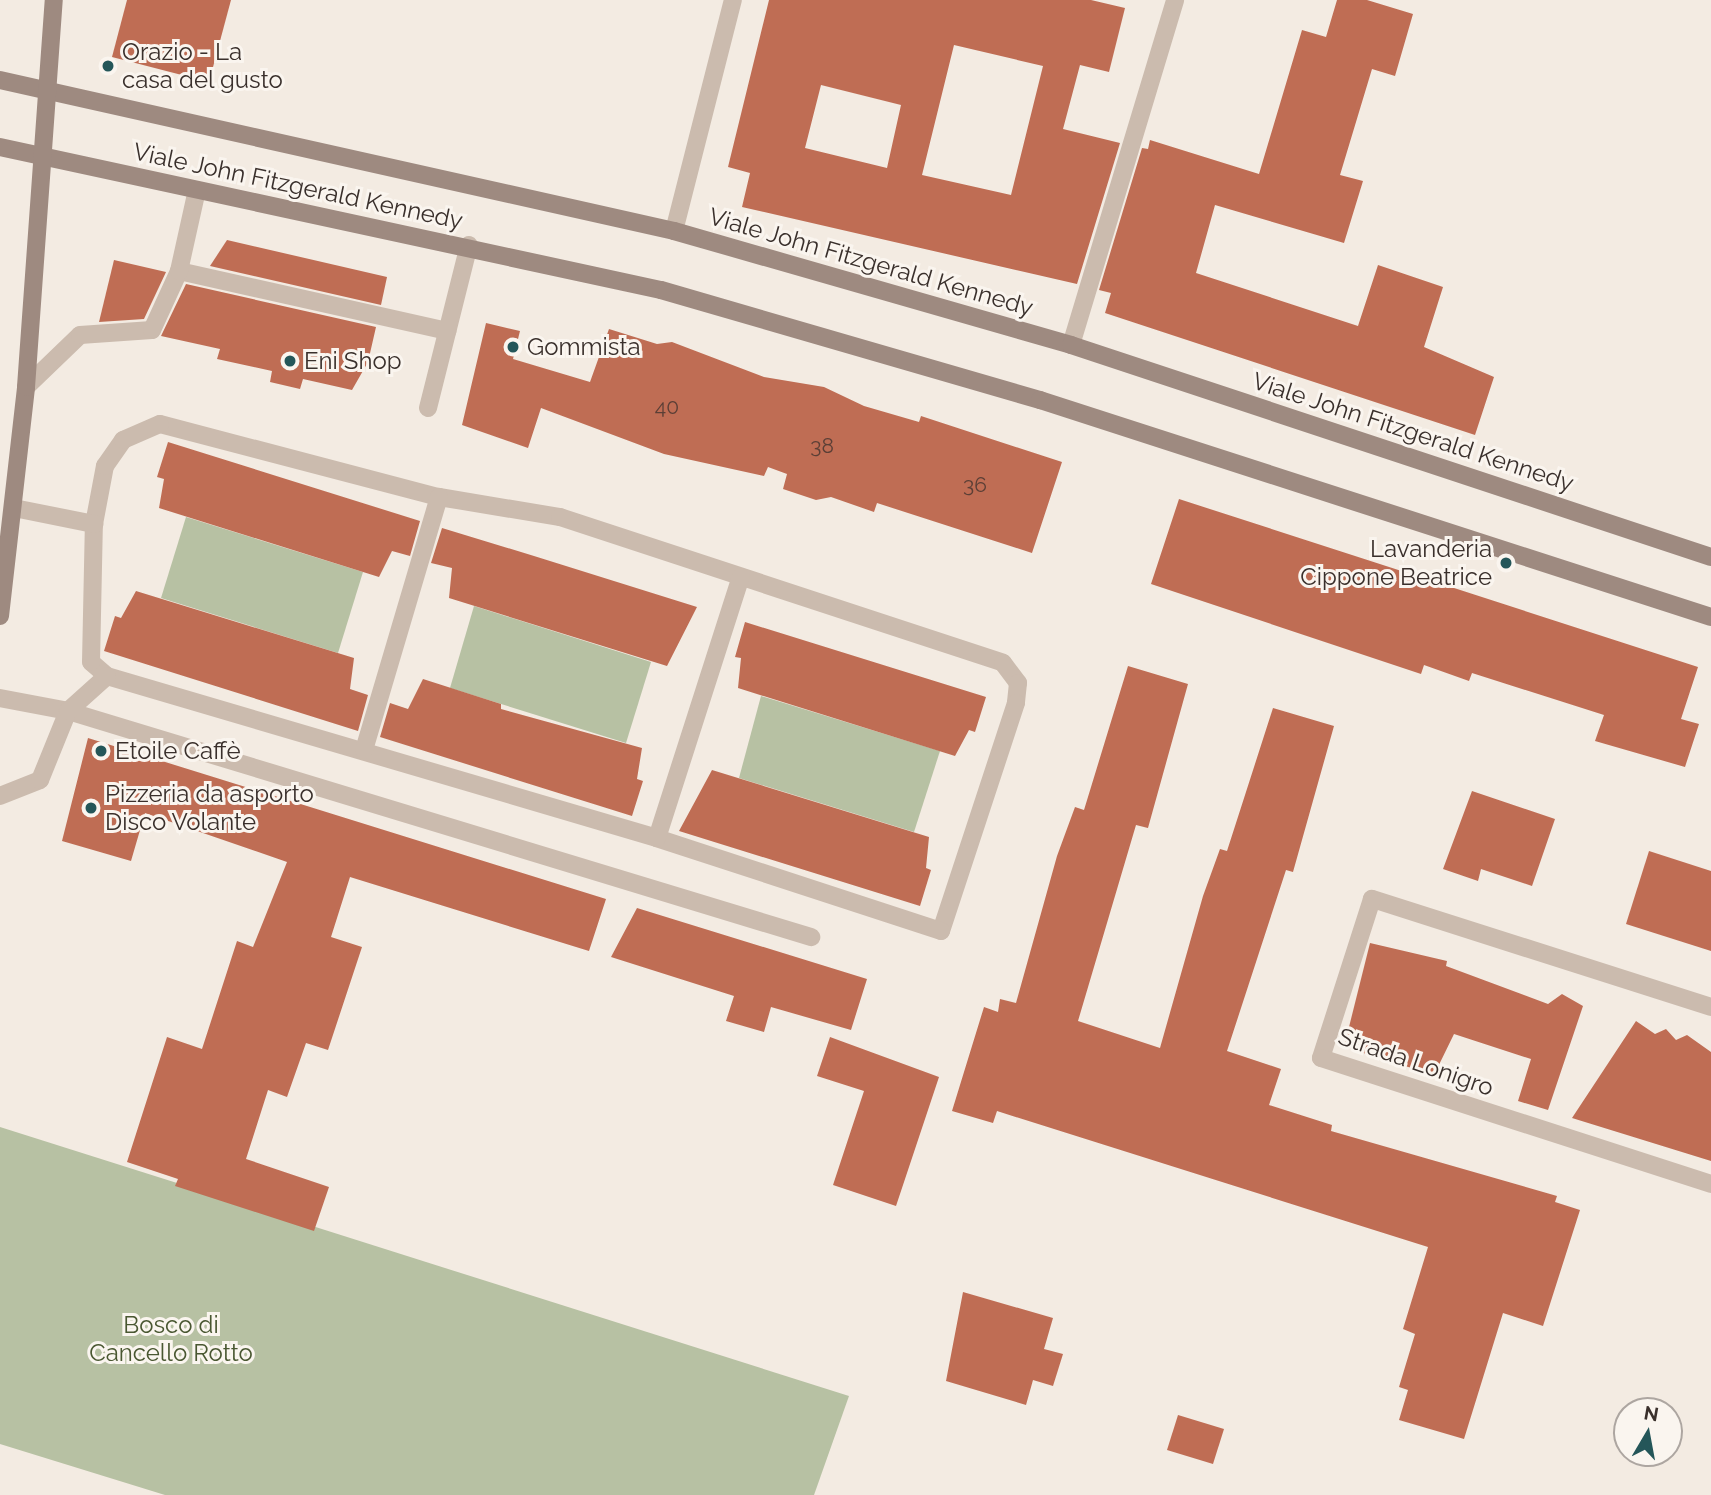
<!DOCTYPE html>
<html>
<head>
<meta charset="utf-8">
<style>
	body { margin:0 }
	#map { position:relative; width:1711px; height:1495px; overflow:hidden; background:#f3ebe2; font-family:Raleway,sans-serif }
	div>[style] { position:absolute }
	.green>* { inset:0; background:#b7c1a3 }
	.building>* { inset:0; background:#bf6d54 }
	.lane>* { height:18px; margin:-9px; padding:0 9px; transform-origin:9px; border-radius:9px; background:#cbbbae }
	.street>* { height:18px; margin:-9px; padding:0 9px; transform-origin:9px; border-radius:9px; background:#cbbbae }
	.secondary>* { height:18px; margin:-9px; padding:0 9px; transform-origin:9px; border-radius:9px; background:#9e8a80 }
	.dots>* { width:19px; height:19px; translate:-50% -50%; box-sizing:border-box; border:4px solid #faf5ef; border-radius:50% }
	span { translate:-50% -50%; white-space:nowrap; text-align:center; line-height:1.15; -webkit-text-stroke:6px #faf5ef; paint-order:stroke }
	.number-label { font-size:21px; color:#5b3f36 }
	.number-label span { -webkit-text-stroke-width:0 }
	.poi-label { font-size:24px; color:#3a302c }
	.left { translate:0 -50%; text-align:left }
	.right { translate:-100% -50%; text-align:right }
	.street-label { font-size:24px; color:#3a302c }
	.park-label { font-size:24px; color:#495731 }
	.north { position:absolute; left:1613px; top:1397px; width:70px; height:70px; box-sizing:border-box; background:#faf5ef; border:2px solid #ada6a1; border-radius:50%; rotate:10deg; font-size:19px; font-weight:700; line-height:28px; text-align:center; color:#3a302c }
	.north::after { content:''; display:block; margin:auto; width:24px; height:32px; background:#245659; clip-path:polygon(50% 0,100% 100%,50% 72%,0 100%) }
</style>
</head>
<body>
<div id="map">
	<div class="green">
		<i style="clip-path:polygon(186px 517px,363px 572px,338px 653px,161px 598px)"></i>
		<i style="clip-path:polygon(474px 606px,651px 662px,626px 743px,450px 688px)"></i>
		<i style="clip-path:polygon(761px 696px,940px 751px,914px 832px,739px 778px)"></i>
		<i style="clip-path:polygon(0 1127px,849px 1396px,814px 1495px,165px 1495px,0 1444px)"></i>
	</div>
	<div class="building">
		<i style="clip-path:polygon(127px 0,231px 0,209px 82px,112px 57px)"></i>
		<i style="clip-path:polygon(evenodd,769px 0,1091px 0,1125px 8px,1109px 72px,1080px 65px,1063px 129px,1120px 143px,1077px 284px,742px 207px,750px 173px,728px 167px,769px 0,954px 45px,1043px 66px,1011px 195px,922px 175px,954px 45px,769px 0,821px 85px,901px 105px,887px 168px,805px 148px,821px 85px)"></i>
		<i style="clip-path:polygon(1337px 0,1367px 0,1413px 14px,1395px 76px,1372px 69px,1340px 175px,1363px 181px,1344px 243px,1215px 205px,1196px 273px,1358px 326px,1378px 265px,1443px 287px,1424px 347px,1494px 377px,1475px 435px,1105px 313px,1111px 293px,1099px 290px,1142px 148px,1148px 149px,1150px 140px,1259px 174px,1302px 30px,1326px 37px)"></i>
		<i style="clip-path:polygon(227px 240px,387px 277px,381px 305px,210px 266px)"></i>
		<i style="clip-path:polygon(114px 260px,166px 272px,144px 319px,99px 322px)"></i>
		<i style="clip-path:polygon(186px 284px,376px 327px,368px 362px,352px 390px,303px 379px,300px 389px,270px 382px,272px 371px,217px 359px,220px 349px,161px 336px)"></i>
		<i style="clip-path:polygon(486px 323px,520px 331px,513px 359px,590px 382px,609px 329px,657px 344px,672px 342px,764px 377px,824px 387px,864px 406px,919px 422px,921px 416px,1062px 462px,1032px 553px,877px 503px,874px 512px,831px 497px,816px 500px,783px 489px,787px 474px,768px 467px,764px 476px,664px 454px,541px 408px,528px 448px,462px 425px)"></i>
		<i style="clip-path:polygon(168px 442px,420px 521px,410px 556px,392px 551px,379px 577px,159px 508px,164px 479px,157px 477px)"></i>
		<i style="clip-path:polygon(1179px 499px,1698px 667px,1681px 719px,1699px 724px,1685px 767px,1595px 741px,1604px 715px,1472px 673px,1469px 681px,1424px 665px,1421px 674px,1151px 584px)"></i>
		<i style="clip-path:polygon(442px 528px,534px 556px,697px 607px,667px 666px,449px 598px,452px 568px,431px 563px)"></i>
		<i style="clip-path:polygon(136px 591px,354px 658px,350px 689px,368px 695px,358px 731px,104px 651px,115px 616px,121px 618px)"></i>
		<i style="clip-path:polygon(745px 622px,986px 697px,975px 732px,969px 730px,955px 756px,738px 688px,741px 658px,735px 657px)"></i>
		<i style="clip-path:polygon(1128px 666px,1188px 684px,1148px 828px,1136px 825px,1078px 1021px,1160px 1048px,1203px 896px,1220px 849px,1227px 851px,1273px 708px,1334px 726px,1293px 872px,1286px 870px,1227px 1051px,1281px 1069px,1269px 1105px,1332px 1125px,1331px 1131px,1557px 1196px,1555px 1202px,1580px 1210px,1543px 1326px,1503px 1313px,1464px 1439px,1399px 1420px,1408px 1390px,1399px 1387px,1415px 1334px,1403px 1329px,1428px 1247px,997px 1111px,993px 1123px,952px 1111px,984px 1007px,998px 1012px,1000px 999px,1016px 1003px,1057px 856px,1075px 807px,1084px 810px)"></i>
		<i style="clip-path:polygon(423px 679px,501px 704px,501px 709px,642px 748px,637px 779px,643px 781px,632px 816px,380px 737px,390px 703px,408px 709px)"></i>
		<i style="clip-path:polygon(88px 738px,606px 899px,589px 951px,350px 877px,331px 937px,362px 947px,328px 1050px,306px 1043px,287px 1097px,268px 1090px,246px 1159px,329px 1187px,314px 1231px,175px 1186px,178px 1179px,127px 1162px,167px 1037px,202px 1049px,237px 941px,253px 947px,287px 862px,145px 813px,131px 861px,62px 841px)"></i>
		<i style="clip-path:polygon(712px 770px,929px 837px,926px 868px,931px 870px,920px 906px,679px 831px)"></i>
		<i style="clip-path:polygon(1472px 791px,1555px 819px,1532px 886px,1481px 869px,1478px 881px,1443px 869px)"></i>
		<i style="clip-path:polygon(1649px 851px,1711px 871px,1711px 951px,1626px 924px)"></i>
		<i style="clip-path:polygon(637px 908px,867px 979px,851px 1030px,771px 1007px,764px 1032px,726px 1021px,734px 996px,611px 957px)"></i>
		<i style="clip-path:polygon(1370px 943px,1447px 961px,1446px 966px,1548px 1004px,1562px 994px,1583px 1006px,1548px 1110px,1518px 1101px,1531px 1059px,1454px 1034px,1434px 1075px,1344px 1047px)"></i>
		<i style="clip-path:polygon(1636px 1021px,1655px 1034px,1666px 1029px,1676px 1040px,1687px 1035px,1711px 1052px,1711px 1161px,1572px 1118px)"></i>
		<i style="clip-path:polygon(830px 1037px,939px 1077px,896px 1206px,833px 1185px,864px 1091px,817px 1076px)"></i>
		<i style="clip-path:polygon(963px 1292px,1053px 1318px,1044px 1349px,1063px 1354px,1053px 1386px,1033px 1380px,1026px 1405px,946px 1381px)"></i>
		<i style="clip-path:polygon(1178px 1415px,1224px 1429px,1213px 1464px,1167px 1450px)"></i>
	</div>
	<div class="lane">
		<i style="left:179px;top:271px;width:275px;rotate:12.6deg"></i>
		<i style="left:1071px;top:345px;width:360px;rotate:-73.2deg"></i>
		<i style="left:26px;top:387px;width:75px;rotate:-43.9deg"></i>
		<i style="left:80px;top:335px;width:72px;rotate:-4deg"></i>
		<i style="left:152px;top:330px;width:65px;rotate:-65.4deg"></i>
		<i style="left:179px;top:271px;width:83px;rotate:-77.5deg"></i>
		<i style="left:428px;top:408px;width:168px;rotate:-75.9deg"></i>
		<i style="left:160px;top:424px;width:288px;rotate:14.7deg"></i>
		<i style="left:439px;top:497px;width:123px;rotate:9.4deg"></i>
		<i style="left:560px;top:517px;width:466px;rotate:18.2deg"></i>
		<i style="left:1003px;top:663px;width:25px;rotate:53deg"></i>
		<i style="left:1018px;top:683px;width:20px;rotate:96deg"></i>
		<i style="left:1016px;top:703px;width:240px;rotate:108.2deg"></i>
		<i style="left:941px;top:931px;width:299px;rotate:-161.9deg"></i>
		<i style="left:657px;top:838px;width:573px;rotate:-163.59deg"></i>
		<i style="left:107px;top:676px;width:21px;rotate:-139deg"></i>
		<i style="left:91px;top:662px;width:138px;rotate:-88.8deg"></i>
		<i style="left:94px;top:524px;width:59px;rotate:-79.3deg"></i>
		<i style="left:105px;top:466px;width:32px;rotate:-55deg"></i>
		<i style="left:123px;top:440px;width:40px;rotate:-23.4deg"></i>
		<i style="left:14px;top:508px;width:82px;rotate:11.3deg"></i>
		<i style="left:0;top:698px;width:69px;rotate:10.8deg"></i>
		<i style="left:68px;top:711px;width:777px;rotate:16.92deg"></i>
		<i style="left:364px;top:750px;width:264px;rotate:-73.5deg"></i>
		<i style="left:0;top:796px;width:43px;rotate:-21.8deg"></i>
		<i style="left:40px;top:780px;width:74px;rotate:-67.9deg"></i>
		<i style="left:68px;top:711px;width:52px;rotate:-41.9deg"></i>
		<i style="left:657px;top:838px;width:274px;rotate:-72.2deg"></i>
	</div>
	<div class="street">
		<i style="left:674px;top:231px;width:238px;rotate:-75.7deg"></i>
		<i style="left:1711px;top:1007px;width:356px;rotate:-162.3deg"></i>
		<i style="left:1372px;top:899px;width:167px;rotate:107.8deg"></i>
		<i style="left:1321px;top:1058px;width:410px;rotate:17.9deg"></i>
	</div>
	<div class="secondary">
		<i style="left:0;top:80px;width:691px;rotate:12.63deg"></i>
		<i style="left:674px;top:231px;width:413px;rotate:16deg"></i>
		<i style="left:1071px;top:345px;width:674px;rotate:18.33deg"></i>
		<i style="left:0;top:147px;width:676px;rotate:12.21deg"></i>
		<i style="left:661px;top:290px;width:395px;rotate:16.2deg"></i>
		<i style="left:1040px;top:400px;width:705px;rotate:17.92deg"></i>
		<i style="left:0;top:616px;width:230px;rotate:-83.5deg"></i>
		<i style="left:26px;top:387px;width:388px;rotate:-85.9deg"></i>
	</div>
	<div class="dots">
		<i style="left:108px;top:66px;background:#245659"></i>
		<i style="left:513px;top:347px;background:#245659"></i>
		<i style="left:290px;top:361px;background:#245659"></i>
		<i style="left:1506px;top:563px;background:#245659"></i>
		<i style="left:101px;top:751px;background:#245659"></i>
		<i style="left:91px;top:808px;background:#245659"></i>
	</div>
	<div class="number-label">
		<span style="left:667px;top:407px">40</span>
		<span style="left:822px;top:446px">38</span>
		<span style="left:975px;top:485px">36</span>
	</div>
	<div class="poi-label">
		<span class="left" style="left:122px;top:66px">Orazio - La<br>casa del gusto</span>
		<span class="left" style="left:527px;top:347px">Gommista</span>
		<span class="left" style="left:304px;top:361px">Eni Shop</span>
		<span class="right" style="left:1492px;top:563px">Lavanderia<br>Cippone Beatrice</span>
		<span class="left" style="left:115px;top:751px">Etoile Caffè</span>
		<span class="left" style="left:105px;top:808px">Pizzeria da asporto<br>Disco Volante</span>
	</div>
	<div class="street-label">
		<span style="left:298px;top:186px;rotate:12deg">Viale John Fitzgerald Kennedy</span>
		<span style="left:871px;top:262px;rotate:16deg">Viale John Fitzgerald Kennedy</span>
		<span style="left:1413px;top:432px;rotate:18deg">Viale John Fitzgerald Kennedy</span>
		<span style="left:1416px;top:1062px;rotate:19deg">Strada Lonigro</span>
	</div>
	<div class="park-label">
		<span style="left:171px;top:1339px">Bosco di<br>Cancello Rotto</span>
	</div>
	<div class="north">N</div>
</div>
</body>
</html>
